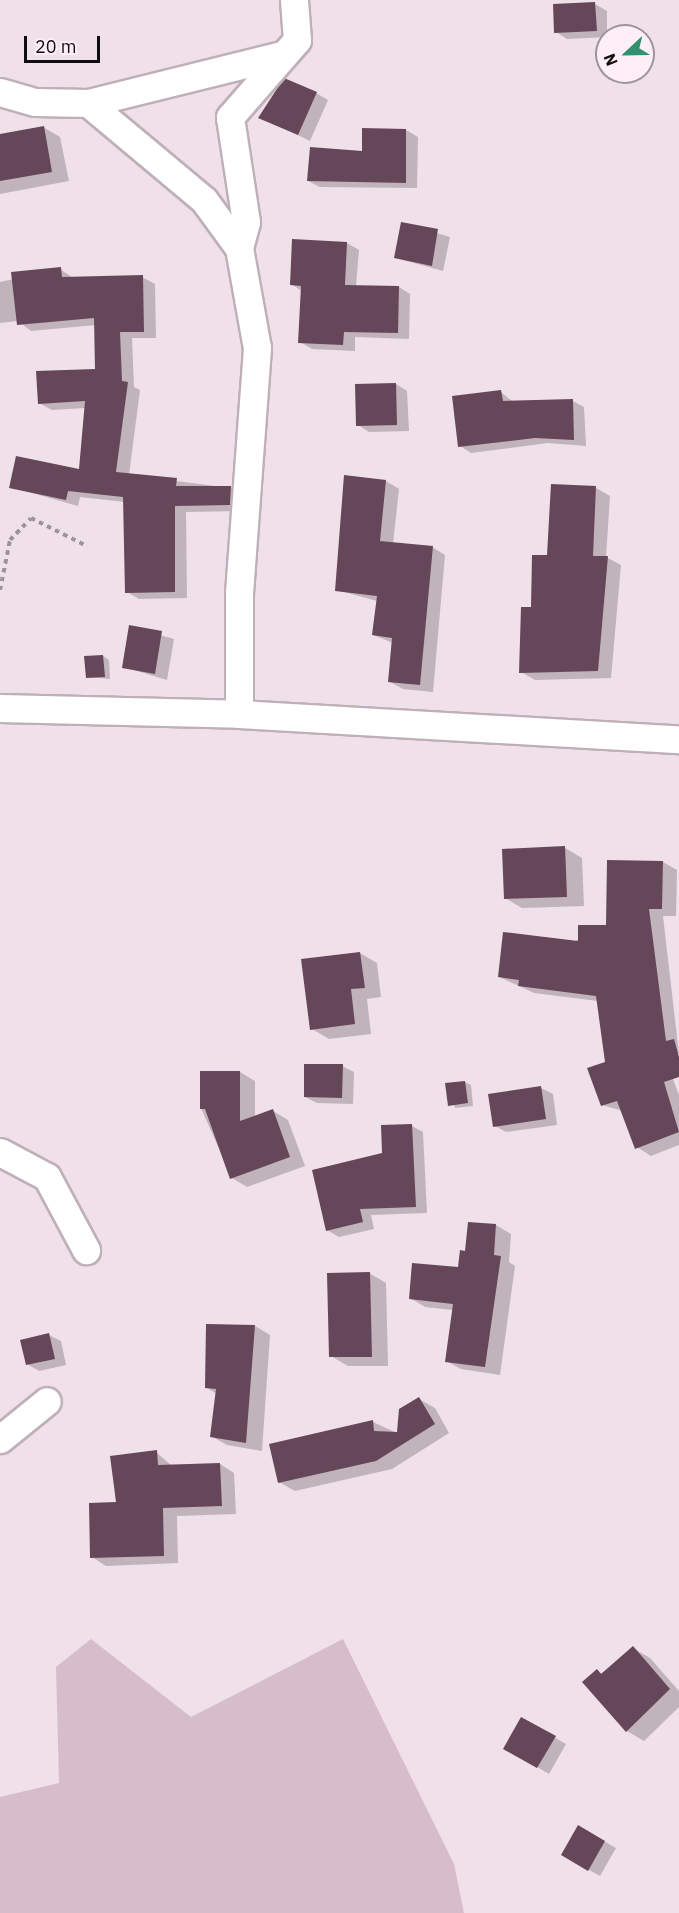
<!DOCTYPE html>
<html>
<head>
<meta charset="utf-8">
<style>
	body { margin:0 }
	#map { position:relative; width:679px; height:1913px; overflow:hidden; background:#f0e0e9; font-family:"IBM Plex Sans",sans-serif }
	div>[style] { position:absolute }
	.green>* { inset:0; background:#d7bccb }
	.shadow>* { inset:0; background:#0003 }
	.building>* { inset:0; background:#664659 }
	.path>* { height:4px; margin-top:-2px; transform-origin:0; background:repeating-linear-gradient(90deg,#9f939a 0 4.5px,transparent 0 9px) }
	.roads { filter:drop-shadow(2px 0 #bfb0b8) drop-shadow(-2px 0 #bfb0b8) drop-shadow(0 2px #bfb0b8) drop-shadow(0 -2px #bfb0b8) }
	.street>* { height:27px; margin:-13.5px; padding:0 13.5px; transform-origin:13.5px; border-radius:13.5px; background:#fff }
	span { translate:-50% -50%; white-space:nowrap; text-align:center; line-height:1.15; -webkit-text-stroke:6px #feeef6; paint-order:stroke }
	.north { position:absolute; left:595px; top:24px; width:60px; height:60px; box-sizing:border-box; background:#feeef6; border:2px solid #9f9499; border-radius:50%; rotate:248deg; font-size:16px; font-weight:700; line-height:24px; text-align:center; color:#110c0e }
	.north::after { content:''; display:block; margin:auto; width:21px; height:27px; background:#30926c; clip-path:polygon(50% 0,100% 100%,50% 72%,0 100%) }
	.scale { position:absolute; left:24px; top:36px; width:76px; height:27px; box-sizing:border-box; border:3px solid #110c0e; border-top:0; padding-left:8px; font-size:18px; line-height:21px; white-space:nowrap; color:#110c0e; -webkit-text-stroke:4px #feeef6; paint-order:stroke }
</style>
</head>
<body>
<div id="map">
	<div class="green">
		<i style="clip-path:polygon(91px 1639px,191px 1717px,343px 1639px,454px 1864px,464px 1913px,0 1913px,0 1797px,59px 1783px,56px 1667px)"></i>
	</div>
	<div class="shadow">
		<i style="clip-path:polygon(595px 4px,607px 11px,607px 37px,567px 39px,556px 32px)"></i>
		<i style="clip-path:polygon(316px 93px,328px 100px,310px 141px,260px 117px)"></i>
		<i style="clip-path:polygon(43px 127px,60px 137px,69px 181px,0 194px,0 135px)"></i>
		<i style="clip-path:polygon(406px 130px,418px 137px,417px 188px,320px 187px,308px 181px)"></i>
		<i style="clip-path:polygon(402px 223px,450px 237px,443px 271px,396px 258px)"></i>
		<i style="clip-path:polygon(294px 241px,347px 243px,359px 250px,356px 286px,399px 287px,410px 294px,409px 339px,355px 337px,355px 351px,312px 349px,300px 342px,302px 291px,291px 284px)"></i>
		<i style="clip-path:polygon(60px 269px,73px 278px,142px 277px,155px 284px,156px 338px,132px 338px,134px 387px,140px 390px,129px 475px,231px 488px,243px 495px,242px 511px,186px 512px,187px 598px,139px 599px,127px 592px,125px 502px,80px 497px,78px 506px,11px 487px,81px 471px,86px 408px,52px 410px,39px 403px,97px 370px,96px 325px,31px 331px,18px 321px,0 323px,0 282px)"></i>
		<i style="clip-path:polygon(396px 384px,407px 391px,409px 431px,369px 432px,358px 425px)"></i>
		<i style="clip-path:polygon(501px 392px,513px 402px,573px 401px,584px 407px,586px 446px,548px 443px,471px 453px,460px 446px)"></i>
		<i style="clip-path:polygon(386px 481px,399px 489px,393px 544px,432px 547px,445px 555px,433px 692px,403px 689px,390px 682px,393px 643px,373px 635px,377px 601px,337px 590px)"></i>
		<i style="clip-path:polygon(553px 485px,596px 488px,610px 496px,606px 557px,621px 565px,611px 678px,535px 680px,521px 672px,549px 557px)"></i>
		<i style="clip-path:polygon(131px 627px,174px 639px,167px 680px,124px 667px)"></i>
		<i style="clip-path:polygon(103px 656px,109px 660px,110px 679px,87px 677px)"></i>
		<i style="clip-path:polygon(565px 848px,582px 858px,584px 906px,522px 908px,505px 898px)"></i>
		<i style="clip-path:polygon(608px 861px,663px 862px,677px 870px,676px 916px,663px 916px,679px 1054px,656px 1034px,679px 1095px,679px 1145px,651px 1156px,637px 1147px,623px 1111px,602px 1105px,607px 1063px,598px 1001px,534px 993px,499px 977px,607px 926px)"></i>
		<i style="clip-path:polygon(360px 953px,377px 963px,381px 997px,367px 999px,371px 1034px,329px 1039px,312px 1029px)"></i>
		<i style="clip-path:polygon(342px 1066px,354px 1072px,353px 1104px,317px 1103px,305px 1097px)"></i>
		<i style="clip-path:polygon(240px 1072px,255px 1081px,255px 1117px,273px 1111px,288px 1120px,305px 1166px,247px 1187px,232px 1178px,201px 1108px)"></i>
		<i style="clip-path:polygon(465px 1082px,471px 1085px,473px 1106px,455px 1108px,447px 1084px)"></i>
		<i style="clip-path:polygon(541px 1088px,553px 1094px,557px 1125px,506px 1132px,495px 1126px)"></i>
		<i style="clip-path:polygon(412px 1126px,423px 1132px,427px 1213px,371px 1215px,374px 1229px,339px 1237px,327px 1230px)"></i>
		<i style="clip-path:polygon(469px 1223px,496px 1225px,511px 1234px,509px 1262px,515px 1266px,500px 1375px,461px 1369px,446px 1361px,453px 1310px,425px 1307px,410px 1298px,459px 1269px,467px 1253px)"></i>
		<i style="clip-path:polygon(369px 1273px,386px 1283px,388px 1366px,348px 1366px,331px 1356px)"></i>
		<i style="clip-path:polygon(255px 1326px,270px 1335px,262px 1451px,227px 1445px,211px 1436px,217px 1394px,207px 1388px)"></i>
		<i style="clip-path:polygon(49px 1335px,61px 1341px,66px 1365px,39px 1371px,27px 1364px)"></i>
		<i style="clip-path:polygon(419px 1399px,435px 1408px,449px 1433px,392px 1469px,295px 1491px,279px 1482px,270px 1445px,373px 1422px,399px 1434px)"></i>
		<i style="clip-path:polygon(156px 1452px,172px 1466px,220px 1464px,234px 1473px,236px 1514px,177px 1516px,178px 1563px,106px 1566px,92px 1557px,117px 1503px)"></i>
		<i style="clip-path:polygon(633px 1648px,650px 1658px,679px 1691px,679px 1707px,644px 1741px,627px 1731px,597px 1671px,603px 1674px)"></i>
		<i style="clip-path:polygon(522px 1719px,566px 1744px,549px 1774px,505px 1748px)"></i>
		<i style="clip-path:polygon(579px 1827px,616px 1848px,600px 1876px,563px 1855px)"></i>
	</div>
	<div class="building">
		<i style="clip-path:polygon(595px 2px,597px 31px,554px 33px,553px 4px)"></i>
		<i style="clip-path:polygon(284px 78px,317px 92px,298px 135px,258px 118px)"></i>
		<i style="clip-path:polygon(44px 126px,52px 172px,0 181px,0 134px)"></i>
		<i style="clip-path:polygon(362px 128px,406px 129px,406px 183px,307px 181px,310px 147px,362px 151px)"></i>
		<i style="clip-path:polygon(401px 222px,438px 229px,432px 266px,394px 258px)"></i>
		<i style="clip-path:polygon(292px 239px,347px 242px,345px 285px,399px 286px,398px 333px,344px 332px,343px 345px,298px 343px,301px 286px,290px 285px)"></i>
		<i style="clip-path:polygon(61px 267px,62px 277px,143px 275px,144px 332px,120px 332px,122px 381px,128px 382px,116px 472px,177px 478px,176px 486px,231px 486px,230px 505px,175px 506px,175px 592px,125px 593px,123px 497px,68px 491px,66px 500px,9px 488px,16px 456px,79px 469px,85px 401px,38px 404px,36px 371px,95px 369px,94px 318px,17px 325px,11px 272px)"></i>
		<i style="clip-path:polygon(396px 383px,397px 425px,356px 426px,355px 384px)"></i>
		<i style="clip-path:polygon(501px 390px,503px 401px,573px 399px,574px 440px,535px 438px,458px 447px,452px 396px)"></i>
		<i style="clip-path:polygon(344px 475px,386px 480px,380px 541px,433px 546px,420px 685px,388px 682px,392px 638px,372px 635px,377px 596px,335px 591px)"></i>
		<i style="clip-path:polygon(551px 484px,596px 486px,593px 556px,608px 556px,598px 671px,519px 673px,521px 607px,531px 607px,532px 555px,547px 555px)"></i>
		<i style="clip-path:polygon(129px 625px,162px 631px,155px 674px,122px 668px)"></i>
		<i style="clip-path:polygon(103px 655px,105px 677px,86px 678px,84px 656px)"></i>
		<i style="clip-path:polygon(565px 846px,567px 897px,504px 899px,502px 849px)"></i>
		<i style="clip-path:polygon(607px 860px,663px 861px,662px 909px,649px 909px,666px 1041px,674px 1039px,679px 1057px,679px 1077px,664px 1082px,679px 1132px,635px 1149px,617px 1101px,601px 1106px,587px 1068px,605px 1062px,596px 996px,518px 986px,519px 980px,498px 977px,503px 932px,578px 941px,578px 925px,606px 925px)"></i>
		<i style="clip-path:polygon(360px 952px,365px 988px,351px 989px,355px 1024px,310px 1030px,301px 959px)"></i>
		<i style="clip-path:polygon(304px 1064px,343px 1064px,342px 1098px,304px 1097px)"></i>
		<i style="clip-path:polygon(200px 1071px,240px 1071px,240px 1121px,273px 1109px,290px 1157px,230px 1179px,205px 1109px,200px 1109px)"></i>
		<i style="clip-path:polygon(465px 1081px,468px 1103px,448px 1106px,445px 1083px)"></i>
		<i style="clip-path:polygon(541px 1086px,546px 1119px,493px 1127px,488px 1094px)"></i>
		<i style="clip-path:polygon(412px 1124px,416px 1207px,360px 1209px,363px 1222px,326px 1231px,312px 1170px,382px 1153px,381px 1125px)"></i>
		<i style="clip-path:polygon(468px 1222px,496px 1224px,494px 1255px,501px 1256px,485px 1367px,445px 1362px,453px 1304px,409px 1299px,412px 1263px,458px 1267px,460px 1250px,465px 1251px)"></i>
		<i style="clip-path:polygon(370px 1272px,372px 1357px,329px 1357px,327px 1273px)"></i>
		<i style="clip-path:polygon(206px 1324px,255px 1325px,246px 1443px,210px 1437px,216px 1389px,205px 1388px)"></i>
		<i style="clip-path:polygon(49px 1333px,55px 1359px,26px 1365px,20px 1340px)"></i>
		<i style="clip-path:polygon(419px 1397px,435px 1424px,376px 1461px,278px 1483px,269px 1444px,373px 1420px,374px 1431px,397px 1432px,399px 1409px)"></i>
		<i style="clip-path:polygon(157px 1450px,158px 1465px,220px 1463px,222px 1506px,163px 1508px,164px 1556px,90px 1558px,89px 1503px,116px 1502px,110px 1456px)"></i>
		<i style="clip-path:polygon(633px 1646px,670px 1689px,626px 1732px,582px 1682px,597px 1669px,601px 1674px)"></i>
		<i style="clip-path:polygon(521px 1717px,556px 1736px,537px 1768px,503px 1749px)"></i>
		<i style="clip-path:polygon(578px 1825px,605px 1841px,588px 1871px,561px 1855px)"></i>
	</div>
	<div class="path">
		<i style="left:0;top:590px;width:51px;rotate:-78.7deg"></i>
		<i style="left:10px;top:540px;width:30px;rotate:-46deg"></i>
		<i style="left:31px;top:518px;width:63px;rotate:26.6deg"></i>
	</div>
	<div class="roads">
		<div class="street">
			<i style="left:0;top:92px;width:36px;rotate:16deg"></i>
			<i style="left:35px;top:102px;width:53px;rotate:1.1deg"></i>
			<i style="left:88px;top:103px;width:200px;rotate:-13.9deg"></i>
			<i style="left:88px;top:103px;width:151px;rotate:39.9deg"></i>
			<i style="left:204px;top:200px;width:59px;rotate:53.9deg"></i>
			<i style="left:0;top:708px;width:239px;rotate:1.4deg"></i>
			<i style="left:239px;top:714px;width:441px;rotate:3.3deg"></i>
			<i style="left:239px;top:714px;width:121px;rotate:-90deg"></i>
			<i style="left:239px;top:593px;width:246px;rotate:-85.8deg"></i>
			<i style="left:257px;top:348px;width:102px;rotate:-100.2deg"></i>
			<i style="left:239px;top:248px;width:27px;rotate:-75deg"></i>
			<i style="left:246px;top:222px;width:106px;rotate:-98.7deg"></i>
			<i style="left:230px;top:117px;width:102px;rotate:-49deg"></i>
			<i style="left:297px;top:40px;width:40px;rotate:-94.3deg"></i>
			<i style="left:0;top:1152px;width:53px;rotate:28deg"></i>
			<i style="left:47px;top:1177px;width:83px;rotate:61.9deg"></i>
			<i style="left:0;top:1439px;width:60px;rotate:-39deg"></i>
		</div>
	</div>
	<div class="north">N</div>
	<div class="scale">20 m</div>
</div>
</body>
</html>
